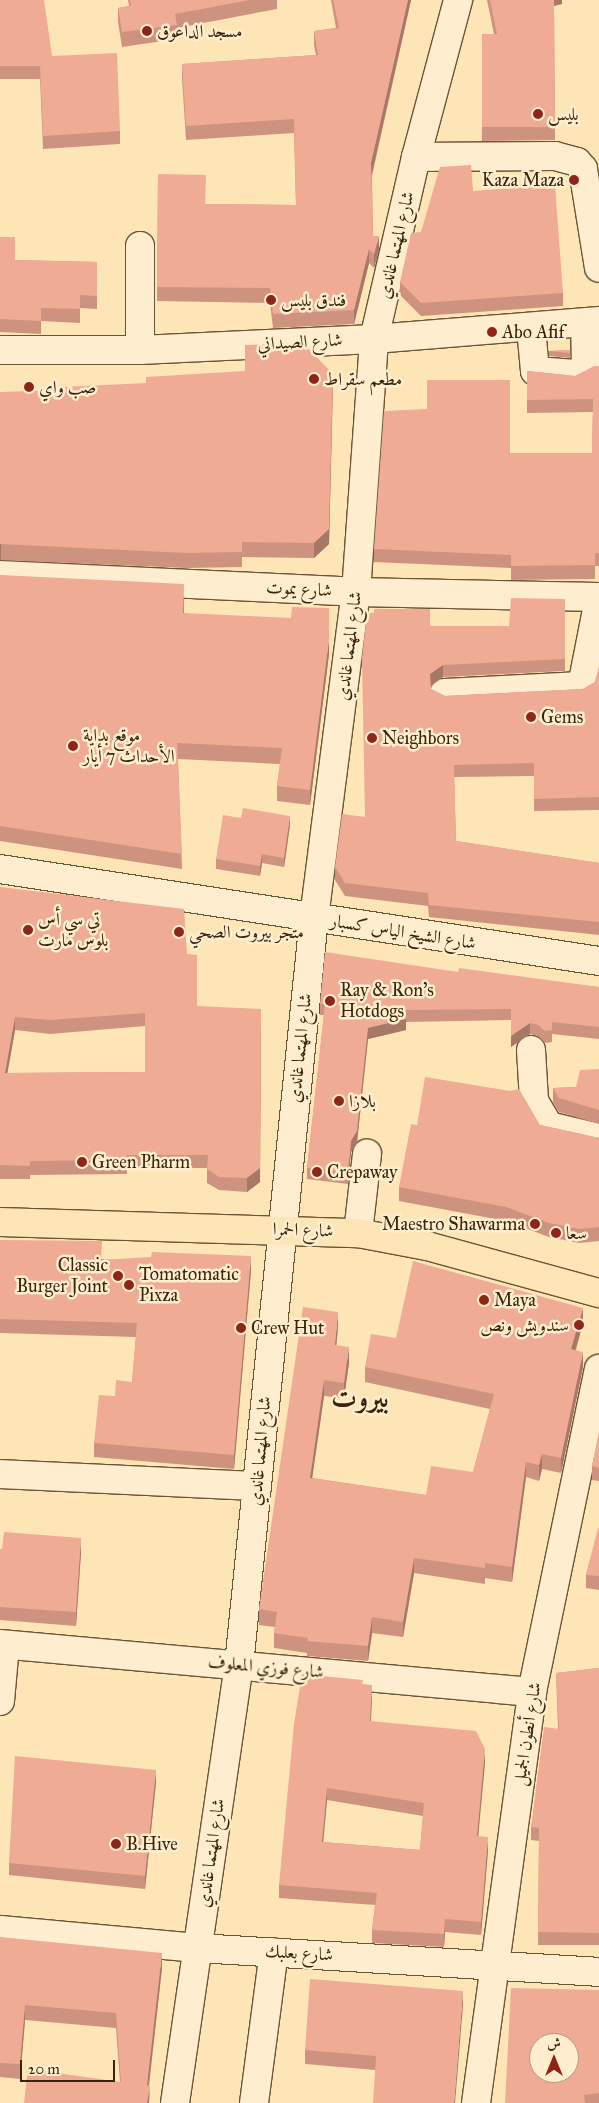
<!DOCTYPE html>
<html>
<head>
<meta charset="utf-8">
<style>
	body { margin:0 }
	#map { position:relative; width:599px; height:2103px; overflow:hidden; background:#fee5b5; font-family:"IM FELL Great Primer",Amiri,serif }
	div>[style] { position:absolute }
	.roads { filter:drop-shadow(1px 0 #6a5436) drop-shadow(-1px 0 #6a5436) drop-shadow(0 1px #6a5436) drop-shadow(0 -1px #6a5436) }
	.minor>* { height:28px; margin:-14px; padding:0 14px; transform-origin:14px; border-radius:14px; background:#feeecf }
	.major>* { height:28px; margin:-14px; padding:0 14px; transform-origin:14px; border-radius:14px; background:#fee5b5 }
	.wall>* { inset:0; background:#ce937f }
	.shaded-wall>* { inset:0; background:#a77868 }
	.building>* { inset:0; background:#efab94 }
	.dots>* { width:14px; height:14px; translate:-50% -50%; box-sizing:border-box; border:2px solid #feeecf; border-radius:50% }
	span { translate:-50% -50%; white-space:nowrap; text-align:center; line-height:1.15; -webkit-text-stroke:5px #feeecf; paint-order:stroke }
	.poi-label { font-size:18px; color:#39230b }
	.left { translate:0 -50%; text-align:left }
	.right { translate:-100% -50%; text-align:right }
	.street-label { font-size:18px; color:#39230b }
	.town-label { font-size:28px; color:#39230b; font-weight:700 }
	.north { position:absolute; left:529px; top:2033px; width:50px; height:50px; box-sizing:border-box; background:#feeecf; border:1px solid #af9d81; border-radius:50%; rotate:0deg; font-size:14px; font-weight:700; line-height:20px; text-align:center; color:#39230b }
	.north::after { content:''; display:block; margin:auto; width:18px; height:22px; background:#8f2418; clip-path:polygon(50% 0,100% 100%,50% 72%,0 100%) }
	.scale { position:absolute; left:20px; top:2060px; width:95px; height:22px; box-sizing:border-box; border:2px solid #39230b; border-top:0; padding-left:6px; font-size:15px; line-height:18px; white-space:nowrap; color:#39230b; -webkit-text-stroke:4px #feeecf; paint-order:stroke }
</style>
</head>
<body>
<div id="map">
	<div class="roads">
		<div class="minor">
			<i style="left:416px;top:157px;width:139px;rotate:-0.4deg"></i>
			<i style="left:555px;top:156px;width:23px;rotate:15deg"></i>
			<i style="left:577px;top:162px;width:9px;rotate:49deg"></i>
			<i style="left:583px;top:169px;width:100px;rotate:80.8deg"></i>
			<i style="left:140px;top:246px;width:104px;rotate:90deg"></i>
			<i style="left:531px;top:328px;width:43px;rotate:84.7deg"></i>
			<i style="left:535px;top:371px;width:41px;rotate:4.2deg"></i>
			<i style="left:576px;top:374px;width:13px;rotate:-39deg"></i>
			<i style="left:586px;top:366px;width:43px;rotate:-91.3deg"></i>
			<i style="left:0;top:350px;width:140px"></i>
			<i style="left:140px;top:350px;width:234px;rotate:-2.7deg"></i>
			<i style="left:374px;top:339px;width:226px;rotate:-4.6deg"></i>
			<i style="left:0;top:575px;width:356px;rotate:2.7deg"></i>
			<i style="left:356px;top:592px;width:243px;rotate:1.2deg"></i>
			<i style="left:444px;top:693px;width:138px;rotate:-2.9deg"></i>
			<i style="left:582px;top:686px;width:89px;rotate:-78.9deg"></i>
			<i style="left:0;top:869px;width:606px;rotate:8.73deg"></i>
			<i style="left:531px;top:1050px;width:51px;rotate:86.6deg"></i>
			<i style="left:534px;top:1101px;width:29px;rotate:59deg"></i>
			<i style="left:549px;top:1126px;width:51px;rotate:13.5deg"></i>
			<i style="left:358px;top:1233px;width:80px;rotate:-83.5deg"></i>
			<i style="left:0;top:1474px;width:257px;rotate:2.7deg"></i>
			<i style="left:0;top:1644px;width:534px;rotate:5.16deg"></i>
			<i style="left:0;top:1701px;width:56px;rotate:-84.9deg"></i>
			<i style="left:0;top:1930px;width:198px;rotate:5.2deg"></i>
			<i style="left:197px;top:1948px;width:403px;rotate:3.4deg"></i>
			<i style="left:175px;top:2103px;width:443px;rotate:-81.7deg"></i>
			<i style="left:239px;top:1665px;width:751px;rotate:-84.27deg"></i>
			<i style="left:314px;top:918px;width:329px;rotate:-82.7deg"></i>
			<i style="left:356px;top:592px;width:254px;rotate:-85.9deg"></i>
			<i style="left:374px;top:339px;width:187px;rotate:-77deg"></i>
			<i style="left:416px;top:157px;width:163px;rotate:-75deg"></i>
			<i style="left:254px;top:2103px;width:152px;rotate:-82.5deg"></i>
			<i style="left:476px;top:2103px;width:415px;rotate:-82.2deg"></i>
			<i style="left:532px;top:1692px;width:330px;rotate:-78.3deg"></i>
		</div>
		<div class="major">
			<i style="left:0;top:1222px;width:358px;rotate:1.8deg"></i>
			<i style="left:358px;top:1233px;width:70px;rotate:10.7deg"></i>
			<i style="left:427px;top:1246px;width:178px;rotate:15.3deg"></i>
		</div>
	</div>
	<div class="wall">
		<i style="clip-path:polygon(0 0,52px 56px,120px 131px,120px 144px,43px 149px,40px 79px,0 79px)"></i>
		<i style="clip-path:polygon(128px 0,277px 0,277px 9px,177px 28px,177px 39px,122px 47px,118px 22px,118px 8px,129px 6px)"></i>
		<i style="clip-path:polygon(331px 0,411px 0,372px 176px,373px 236px,379px 250px,374px 268px,369px 263px,354px 324px,273px 328px,270px 303px,157px 301px,158px 174px,206px 204px,296px 205px,294px 133px,186px 140px,182px 78px,182px 64px,316px 55px,314px 45px,314px 31px,336px 28px)"></i>
		<i style="clip-path:polygon(487px 0,562px 0,562px 4px,554px 5px,555px 140px,482px 141px,482px 34px,494px 34px)"></i>
		<i style="clip-path:polygon(473px 191px,563px 293px,563px 306px,421px 316px,400px 295px,400px 282px,421px 232px)"></i>
		<i style="clip-path:polygon(0 237px,15px 260px,97px 262px,97px 309px,80px 308px,80px 323px,41px 321px,41px 334px,0 332px)"></i>
		<i style="clip-path:polygon(570px 350px,570px 358px,549px 356px,549px 351px)"></i>
		<i style="clip-path:polygon(599px 366px,599px 566px,595px 566px,595px 579px,511px 580px,511px 568px,374px 562px,374px 549px,510px 453px,592px 453px,593px 412px,527px 413px,527px 371px,575px 376px)"></i>
		<i style="clip-path:polygon(333px 390px,329px 544px,314px 558px,242px 557px,242px 567px,186px 568px,0 560px,0 392px)"></i>
		<i style="clip-path:polygon(0 575px,184px 599px,184px 613px,329px 654px,310px 805px,277px 801px,277px 786px,280px 764px,178px 759px,182px 869px,0 841px)"></i>
		<i style="clip-path:polygon(565px 599px,565px 671px,443px 677px,431px 686px,431px 689px,445px 696px,583px 689px,595px 682px,599px 667px,599px 810px,534px 811px,534px 776px,454px 777px,456px 841px,599px 863px,599px 935px,429px 917px,428px 906px,345px 896px,335px 880px,335px 867px,365px 817px,430px 626px,509px 626px)"></i>
		<i style="clip-path:polygon(290px 825px,284px 867px,262px 863px,260px 876px,216px 869px,216px 859px)"></i>
		<i style="clip-path:polygon(evenodd,0 887px,187px 954px,197px 1006px,260px 1182px,247px 1192px,219px 1190px,207px 1183px,207px 1168px,127px 1168px,127px 1174px,30px 1175px,30px 1179px,0 1179px,0 887px,145px 1026px,145px 1072px,7px 1073px,15px 1030px,50px 1034px,145px 1026px)"></i>
		<i style="clip-path:polygon(458px 972px,599px 987px,599px 1039px,552px 1034px,552px 1042px,545px 1043px,538px 1036px,530px 1034px,511px 1047px,511px 1020px,406px 1022px,406px 1030px,368px 1039px,357px 1142px,351px 1152px,348px 1184px,307px 1179px,307px 1168px,324px 1015px,320px 1015px,320px 1004px)"></i>
		<i style="clip-path:polygon(599px 1069px,599px 1124px,559px 1112px,553px 1102px,553px 1088px,576px 1087px)"></i>
		<i style="clip-path:polygon(417px 1125px,540px 1125px,599px 1138px,599px 1241px,579px 1243px,549px 1237px,506px 1221px,399px 1201px,399px 1187px)"></i>
		<i style="clip-path:polygon(0 1240px,102px 1259px,251px 1270px,234px 1469px,94px 1457px,94px 1443px,115px 1396px,132px 1382px,136px 1337px,0 1333px)"></i>
		<i style="clip-path:polygon(583px 1323px,576px 1350px,583px 1367px,561px 1473px,542px 1469px,539px 1481px,526px 1477px,512px 1582px,485px 1578px,485px 1584px,414px 1573px,403px 1637px,372px 1633px,368px 1661px,307px 1656px,307px 1653px,274px 1648px,274px 1633px,275px 1627px,259px 1625px,259px 1609px,338px 1327px,336px 1346px,349px 1363px,344px 1398px,324px 1396px,312px 1478px,426px 1495px,473px 1472px,490px 1409px,365px 1382px,365px 1367px,396px 1338px)"></i>
		<i style="clip-path:polygon(599px 1433px,599px 1481px,592px 1480px,592px 1466px)"></i>
		<i style="clip-path:polygon(599px 1528px,599px 1590px,586px 1588px,586px 1575px)"></i>
		<i style="clip-path:polygon(0 1549px,81px 1552px,76px 1626px,0 1620px)"></i>
		<i style="clip-path:polygon(599px 1668px,599px 1945px,538px 1945px,539px 1841px,531px 1840px,531px 1827px,558px 1728px,556px 1673px)"></i>
		<i style="clip-path:polygon(evenodd,363px 1684px,372px 1697px,371px 1721px,485px 1762px,478px 1836px,488px 1850px,481px 1935px,445px 1932px,444px 1947px,372px 1943px,372px 1930px,375px 1905px,279px 1898px,279px 1885px,363px 1684px,327px 1800px,423px 1816px,420px 1850px,323px 1842px,327px 1800px)"></i>
		<i style="clip-path:polygon(156px 1782px,145px 1889px,9px 1875px,9px 1863px)"></i>
		<i style="clip-path:polygon(0 1937px,162px 1968px,149px 2086px,149px 2103px,24px 2103px,120px 2082px,116px 2028px,25px 2020px,20px 2079px,0 2077px)"></i>
		<i style="clip-path:polygon(599px 1990px,599px 2103px,505px 2103px)"></i>
		<i style="clip-path:polygon(463px 2005px,375px 2070px,305px 2064px,305px 2050px)"></i>
	</div>
	<div class="shaded-wall">
		<i style="clip-path:polygon(408px 0,411px 0,371px 177px,371px 163px)"></i>
		<i style="clip-path:polygon(554px 0,562px 0,562px 4px,554px 6px)"></i>
		<i style="clip-path:polygon(379px 236px,379px 250px,374px 268px,374px 254px)"></i>
		<i style="clip-path:polygon(369px 249px,369px 263px,354px 324px,354px 310px)"></i>
		<i style="clip-path:polygon(333px 374px,329px 544px,314px 558px,314px 543px)"></i>
		<i style="clip-path:polygon(0 544px,1px 544px,1px 559px,0 560px)"></i>
		<i style="clip-path:polygon(184px 584px,184px 599px,183px 628px,183px 613px)"></i>
		<i style="clip-path:polygon(329px 639px,329px 654px,310px 805px,310px 790px)"></i>
		<i style="clip-path:polygon(443px 665px,443px 677px,430px 686px,430px 674px)"></i>
		<i style="clip-path:polygon(290px 816px,290px 825px,284px 867px,284px 858px)"></i>
		<i style="clip-path:polygon(262px 854px,262px 863px,260px 876px,260px 866px)"></i>
		<i style="clip-path:polygon(406px 1010px,406px 1030px,368px 1039px,357px 1142px,351px 1152px,348px 1184px,348px 1172px,351px 1141px,368px 1028px)"></i>
		<i style="clip-path:polygon(15px 1017px,15px 1030px,5px 1087px,5px 1073px)"></i>
		<i style="clip-path:polygon(261px 1023px,260px 1182px,247px 1192px,247px 1178px)"></i>
		<i style="clip-path:polygon(530px 1023px,530px 1034px,511px 1047px,511px 1036px)"></i>
		<i style="clip-path:polygon(251px 1256px,251px 1270px,234px 1469px,234px 1455px)"></i>
		<i style="clip-path:polygon(583px 1308px,583px 1323px,571px 1365px,571px 1349px)"></i>
		<i style="clip-path:polygon(338px 1312px,338px 1327px,335px 1361px,335px 1345px)"></i>
		<i style="clip-path:polygon(349px 1347px,349px 1363px,344px 1398px,344px 1383px)"></i>
		<i style="clip-path:polygon(583px 1352px,583px 1367px,561px 1473px,561px 1458px)"></i>
		<i style="clip-path:polygon(324px 1380px,324px 1396px,310px 1493px,310px 1478px)"></i>
		<i style="clip-path:polygon(542px 1454px,542px 1469px,539px 1481px,539px 1465px)"></i>
		<i style="clip-path:polygon(526px 1462px,526px 1477px,512px 1582px,512px 1567px)"></i>
		<i style="clip-path:polygon(81px 1538px,81px 1552px,76px 1626px,76px 1612px)"></i>
		<i style="clip-path:polygon(414px 1558px,414px 1573px,403px 1637px,403px 1622px)"></i>
		<i style="clip-path:polygon(372px 1617px,372px 1633px,368px 1661px,368px 1646px)"></i>
		<i style="clip-path:polygon(372px 1685px,372px 1697px,370px 1733px,370px 1721px)"></i>
		<i style="clip-path:polygon(485px 1749px,485px 1762px,477px 1849px,477px 1836px)"></i>
		<i style="clip-path:polygon(156px 1770px,156px 1782px,145px 1889px,145px 1876px)"></i>
		<i style="clip-path:polygon(327px 1788px,327px 1800px,322px 1855px,322px 1842px)"></i>
		<i style="clip-path:polygon(488px 1837px,488px 1850px,481px 1935px,481px 1922px)"></i>
		<i style="clip-path:polygon(445px 1919px,445px 1932px,444px 1947px,444px 1934px)"></i>
		<i style="clip-path:polygon(162px 1953px,162px 1968px,147px 2100px,147px 2085px)"></i>
		<i style="clip-path:polygon(463px 1991px,463px 2005px,455px 2103px,454px 2103px)"></i>
		<i style="clip-path:polygon(25px 2005px,25px 2020px,20px 2079px,20px 2064px)"></i>
		<i style="clip-path:polygon(150px 2086px,149px 2103px,147px 2103px)"></i>
	</div>
	<div class="building">
		<i style="clip-path:polygon(0 0,44px 0,52px 56px,117px 53px,120px 131px,43px 136px,40px 66px,0 66px)"></i>
		<i style="clip-path:polygon(130px 0,250px 0,175px 14px,177px 25px,122px 32px,118px 8px,131px 6px)"></i>
		<i style="clip-path:polygon(333px 0,408px 0,371px 163px,373px 236px,379px 236px,374px 254px,369px 249px,354px 310px,273px 314px,270px 288px,157px 287px,158px 174px,206px 175px,205px 204px,296px 205px,294px 119px,186px 126px,182px 64px,318px 55px,314px 31px,339px 28px)"></i>
		<i style="clip-path:polygon(490px 0,554px 0,555px 127px,482px 127px,482px 34px,497px 34px)"></i>
		<i style="clip-path:polygon(471px 165px,473px 191px,555px 185px,563px 293px,421px 303px,400px 282px,411px 233px,421px 232px,440px 167px)"></i>
		<i style="clip-path:polygon(0 237px,15px 237px,15px 260px,97px 262px,97px 296px,80px 295px,80px 309px,41px 308px,41px 321px,0 319px)"></i>
		<i style="clip-path:polygon(303px 343px,333px 374px,329px 529px,314px 543px,242px 542px,242px 552px,186px 553px,0 544px,0 392px,66px 390px,65px 387px,146px 383px,146px 377px,245px 371px,245px 345px)"></i>
		<i style="clip-path:polygon(570px 350px,570px 353px,549px 351px)"></i>
		<i style="clip-path:polygon(594px 366px,599px 366px,599px 553px,595px 553px,595px 565px,511px 566px,511px 555px,374px 549px,384px 411px,427px 409px,427px 380px,510px 380px,510px 453px,592px 453px,593px 399px,527px 400px,527px 371px,575px 376px)"></i>
		<i style="clip-path:polygon(0 575px,184px 584px,183px 613px,291px 618px,292px 607px,329px 608px,329px 639px,310px 790px,277px 786px,282px 748px,177px 743px,182px 854px,0 826px)"></i>
		<i style="clip-path:polygon(511px 598px,565px 599px,565px 659px,443px 665px,430px 674px,431px 689px,445px 696px,583px 689px,595px 682px,599px 667px,599px 797px,534px 799px,534px 763px,454px 765px,456px 841px,599px 863px,599px 922px,429px 905px,428px 893px,345px 883px,335px 867px,342px 814px,365px 817px,362px 658px,367px 613px,374px 613px,374px 609px,430px 609px,430px 626px,509px 626px)"></i>
		<i style="clip-path:polygon(243px 808px,290px 816px,284px 858px,262px 854px,260px 866px,216px 859px,223px 815px,241px 818px)"></i>
		<i style="clip-path:polygon(evenodd,0 887px,184px 909px,187px 954px,197px 955px,197px 1006px,261px 1009px,260px 1168px,247px 1178px,219px 1177px,207px 1169px,208px 1155px,127px 1155px,127px 1160px,30px 1161px,30px 1166px,0 1165px,0 887px,145px 1013px,145px 1072px,5px 1073px,15px 1017px,50px 1020px,145px 1013px)"></i>
		<i style="clip-path:polygon(325px 952px,458px 972px,459px 968px,599px 987px,599px 1027px,552px 1022px,552px 1030px,545px 1031px,538px 1025px,530px 1023px,511px 1036px,511px 1009px,406px 1010px,406px 1019px,368px 1028px,357px 1131px,351px 1141px,348px 1172px,307px 1168px,325px 1004px,320px 1004px)"></i>
		<i style="clip-path:polygon(599px 1069px,599px 1110px,559px 1098px,553px 1088px,576px 1087px,580px 1070px)"></i>
		<i style="clip-path:polygon(425px 1077px,510px 1091px,519px 1089px,540px 1125px,599px 1138px,599px 1227px,579px 1229px,549px 1223px,506px 1207px,399px 1187px,411px 1124px,417px 1125px)"></i>
		<i style="clip-path:polygon(0 1240px,102px 1241px,101px 1260px,151px 1257px,152px 1252px,251px 1256px,234px 1455px,94px 1443px,99px 1395px,115px 1396px,116px 1380px,132px 1382px,137px 1323px,0 1319px)"></i>
		<i style="clip-path:polygon(413px 1261px,583px 1308px,571px 1349px,583px 1352px,561px 1458px,542px 1454px,539px 1465px,526px 1462px,512px 1567px,485px 1563px,485px 1568px,414px 1558px,403px 1622px,372px 1617px,368px 1646px,307px 1641px,308px 1638px,274px 1633px,277px 1612px,259px 1609px,303px 1307px,338px 1312px,335px 1345px,349px 1347px,344px 1383px,324px 1380px,310px 1478px,426px 1495px,431px 1466px,473px 1472px,494px 1394px,365px 1367px,371px 1334px,396px 1338px)"></i>
		<i style="clip-path:polygon(599px 1433px,599px 1468px,592px 1466px)"></i>
		<i style="clip-path:polygon(598px 1528px,599px 1528px,599px 1576px,586px 1575px)"></i>
		<i style="clip-path:polygon(4px 1532px,81px 1538px,76px 1612px,0 1607px,0 1549px,2px 1549px)"></i>
		<i style="clip-path:polygon(599px 1668px,599px 1933px,538px 1932px,539px 1828px,531px 1827px,544px 1727px,559px 1729px,556px 1673px)"></i>
		<i style="clip-path:polygon(evenodd,302px 1674px,363px 1680px,362px 1684px,372px 1685px,370px 1721px,476px 1731px,485px 1749px,477px 1836px,488px 1837px,481px 1922px,445px 1919px,444px 1934px,372px 1930px,377px 1893px,279px 1885px,294px 1724px,302px 1674px,327px 1788px,424px 1803px,420px 1850px,322px 1842px,327px 1788px)"></i>
		<i style="clip-path:polygon(15px 1756px,156px 1770px,145px 1876px,9px 1863px)"></i>
		<i style="clip-path:polygon(0 1937px,162px 1953px,147px 2085px,150px 2086px,147px 2103px,24px 2103px,28px 2069px,121px 2082px,116px 2013px,25px 2005px,20px 2064px,0 2063px)"></i>
		<i style="clip-path:polygon(310px 1979px,463px 1991px,454px 2103px,373px 2103px,376px 2056px,305px 2050px)"></i>
		<i style="clip-path:polygon(evenodd,511px 1988px,599px 1990px,599px 2093px,584px 2095px,585px 2103px,505px 2103px,511px 1988px,539px 2043px,569px 2043px,569px 2073px,539px 2073px,539px 2043px)"></i>
	</div>
	<div class="dots">
		<i style="left:147px;top:31px;background:#8f2418"></i>
		<i style="left:538px;top:114px;background:#8f2418"></i>
		<i style="left:574px;top:180px;background:#8f2418"></i>
		<i style="left:271px;top:300px;background:#8f2418"></i>
		<i style="left:492px;top:332px;background:#8f2418"></i>
		<i style="left:314px;top:379px;background:#8f2418"></i>
		<i style="left:29px;top:387px;background:#8f2418"></i>
		<i style="left:531px;top:717px;background:#8f2418"></i>
		<i style="left:372px;top:738px;background:#8f2418"></i>
		<i style="left:73px;top:746px;background:#8f2418"></i>
		<i style="left:28px;top:930px;background:#8f2418"></i>
		<i style="left:179px;top:932px;background:#8f2418"></i>
		<i style="left:330px;top:1001px;background:#8f2418"></i>
		<i style="left:339px;top:1101px;background:#8f2418"></i>
		<i style="left:82px;top:1162px;background:#8f2418"></i>
		<i style="left:317px;top:1172px;background:#8f2418"></i>
		<i style="left:535px;top:1224px;background:#8f2418"></i>
		<i style="left:556px;top:1233px;background:#8f2418"></i>
		<i style="left:118px;top:1276px;background:#8f2418"></i>
		<i style="left:129px;top:1285px;background:#8f2418"></i>
		<i style="left:484px;top:1300px;background:#8f2418"></i>
		<i style="left:579px;top:1325px;background:#8f2418"></i>
		<i style="left:241px;top:1328px;background:#8f2418"></i>
		<i style="left:116px;top:1844px;background:#8f2418"></i>
	</div>
	<div class="poi-label">
		<span class="left" style="left:157px;top:31px">مسجد الداعوق</span>
		<span class="left" style="left:548px;top:114px">بليس</span>
		<span class="right" style="left:564px;top:180px">Kaza Maza</span>
		<span class="left" style="left:281px;top:300px">فندق بليس</span>
		<span class="left" style="left:502px;top:332px">Abo Afif</span>
		<span class="left" style="left:324px;top:379px">مطعم سقراط</span>
		<span class="left" style="left:39px;top:387px">صب واي</span>
		<span class="left" style="left:541px;top:717px">Gems</span>
		<span class="left" style="left:83px;top:746px">موقع بداية<br>الأحداث 7 أيار</span>
		<span class="left" style="left:382px;top:738px">Neighbors</span>
		<span class="left" style="left:38px;top:930px">تي سي أس<br>بلوس مارت</span>
		<span class="left" style="left:189px;top:932px">متجر بيروت الصحي</span>
		<span class="left" style="left:340px;top:1001px">Ray &amp; Ron's<br>Hotdogs</span>
		<span class="left" style="left:349px;top:1101px">بلازا</span>
		<span class="left" style="left:92px;top:1162px">Green Pharm</span>
		<span class="left" style="left:327px;top:1172px">Crepaway</span>
		<span class="right" style="left:525px;top:1224px">Maestro Shawarma</span>
		<span class="left" style="left:566px;top:1233px">سعا</span>
		<span class="right" style="left:108px;top:1276px">Classic<br>Burger Joint</span>
		<span class="left" style="left:139px;top:1285px">Tomatomatic<br>Pixza</span>
		<span class="left" style="left:494px;top:1300px">Maya</span>
		<span class="right" style="left:569px;top:1325px">سندويش ونص</span>
		<span class="left" style="left:251px;top:1328px">Crew Hut</span>
		<span class="left" style="left:126px;top:1844px">B.Hive</span>
	</div>
	<div class="street-label">
		<span style="left:396px;top:245px;rotate:-77deg">شارع المهتما غاندي</span>
		<span style="left:300px;top:342px;rotate:-3deg">شارع الصيداني</span>
		<span style="left:299px;top:589px;rotate:3deg">شارع يموت</span>
		<span style="left:349px;top:646px;rotate:-83deg">شارع المهتما غاندي</span>
		<span style="left:403px;top:932px;rotate:9deg">شارع الشيخ الياس كسبار</span>
		<span style="left:300px;top:1048px;rotate:-84deg">شارع المهتما غاندي</span>
		<span style="left:303px;top:1230px;rotate:2deg">شارع الحمرا</span>
		<span style="left:260px;top:1451px;rotate:-85deg">شارع المهتما غاندي</span>
		<span style="left:266px;top:1667px;rotate:5deg">شارع فوزي المعلوف</span>
		<span style="left:527px;top:1734px;rotate:-81deg">شارع أنطون الجميل</span>
		<span style="left:211px;top:1853px;rotate:-82deg">شارع المهتما غاندي</span>
		<span style="left:299px;top:1953px;rotate:3deg">شارع بعلبك</span>
	</div>
	<div class="town-label">
		<span style="left:360px;top:1398px">بيروت</span>
	</div>
	<div class="north">ش</div>
	<div class="scale">20 m</div>
</div>
</body>
</html>
